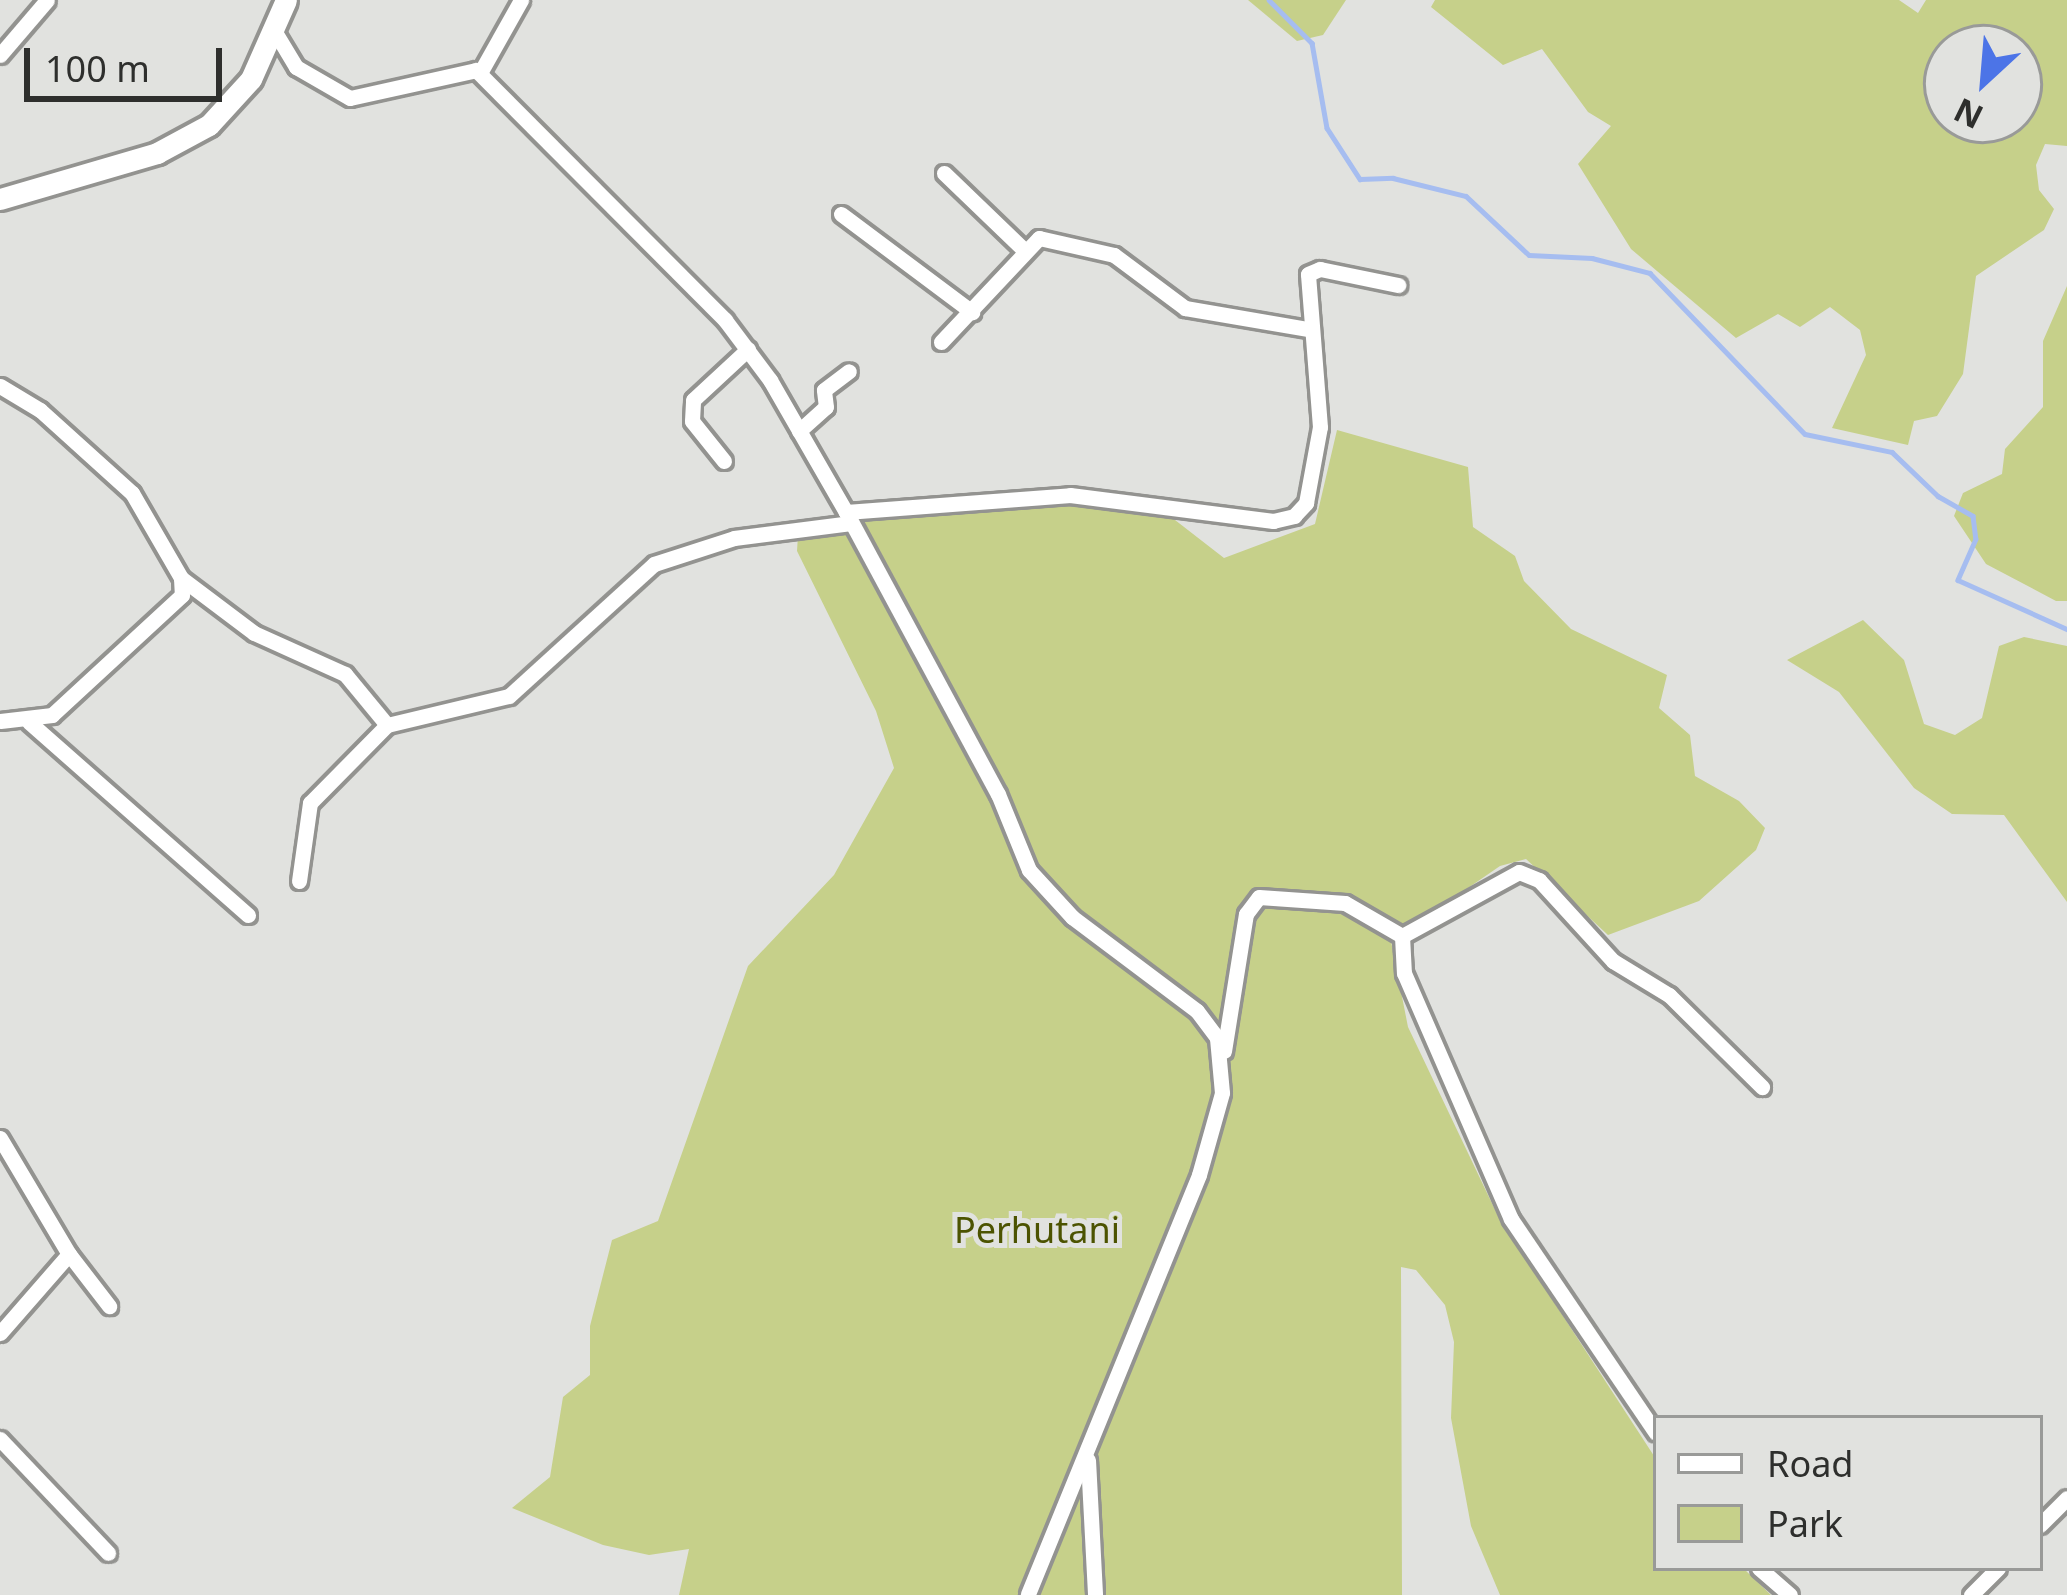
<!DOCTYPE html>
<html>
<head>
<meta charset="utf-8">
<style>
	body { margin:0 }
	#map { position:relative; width:2067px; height:1595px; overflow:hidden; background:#e1e2df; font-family:"Noto Sans",sans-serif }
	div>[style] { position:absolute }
	.green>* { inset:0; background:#c6d08a }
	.stream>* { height:4.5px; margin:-2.25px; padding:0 2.25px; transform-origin:2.25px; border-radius:2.25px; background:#a6bdf0 }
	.roads { filter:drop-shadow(3px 0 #939390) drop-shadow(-3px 0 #939390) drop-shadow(0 3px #939390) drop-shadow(0 -3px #939390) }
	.minor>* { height:15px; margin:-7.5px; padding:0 7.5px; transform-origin:7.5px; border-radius:7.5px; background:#fff }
	.highway>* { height:21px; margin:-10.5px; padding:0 10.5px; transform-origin:10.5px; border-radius:10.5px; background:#fff }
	span { translate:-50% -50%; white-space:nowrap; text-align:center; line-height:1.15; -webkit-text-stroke:10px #e1e2df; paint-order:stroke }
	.park-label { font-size:36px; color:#4c5301 }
	.legend { position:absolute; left:1653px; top:1415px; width:390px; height:156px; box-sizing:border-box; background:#e1e2df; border:3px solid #999a98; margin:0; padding:15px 21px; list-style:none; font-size:36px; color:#2e2f2d }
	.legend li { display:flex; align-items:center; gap:24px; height:60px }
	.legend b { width:60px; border:3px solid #999a98 }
	.north { position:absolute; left:1923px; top:24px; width:120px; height:120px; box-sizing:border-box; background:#e1e2df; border:3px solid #999a98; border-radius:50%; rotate:206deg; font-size:33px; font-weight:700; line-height:48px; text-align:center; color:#2e2f2d }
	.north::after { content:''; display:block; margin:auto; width:42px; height:54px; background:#4c74e7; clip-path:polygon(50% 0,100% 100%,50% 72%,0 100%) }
	.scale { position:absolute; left:24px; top:48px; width:198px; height:54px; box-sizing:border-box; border:6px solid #2e2f2d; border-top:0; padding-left:15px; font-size:36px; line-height:42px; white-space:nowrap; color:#2e2f2d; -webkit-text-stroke:9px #e1e2df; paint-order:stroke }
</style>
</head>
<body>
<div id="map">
	<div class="green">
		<i style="clip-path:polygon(1248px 0,1346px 0,1323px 35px,1297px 41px)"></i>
		<i style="clip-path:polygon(evenodd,1435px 0,1899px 0,1918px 13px,1926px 0,2067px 0,2067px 146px,2045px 144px,2036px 165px,2039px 190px,2054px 209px,2044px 230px,1976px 276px,1963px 374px,1937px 416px,1914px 421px,1908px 445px,1832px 428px,1866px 355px,1860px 330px,1830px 307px,1800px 327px,1778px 314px,1736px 338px,1631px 249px,1578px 164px,1611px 126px,1588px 112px,1542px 49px,1503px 65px,1431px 7px,1435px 0,2019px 48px,2019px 120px,1947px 120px,1947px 48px,2019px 48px)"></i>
		<i style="clip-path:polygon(2067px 286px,2067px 601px,2056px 601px,1986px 564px,1954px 516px,1963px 493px,2002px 474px,2005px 449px,2043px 407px,2043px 341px)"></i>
		<i style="clip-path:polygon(1337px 430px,1468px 467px,1473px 527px,1515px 556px,1524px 581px,1571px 629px,1667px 675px,1659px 708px,1690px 735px,1695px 776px,1739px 801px,1765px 828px,1756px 850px,1699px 901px,1608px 935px,1526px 859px,1500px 866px,1391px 941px,1408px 1027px,1498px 1216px,1656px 1459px,1656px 1568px,1743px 1568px,1771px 1595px,1500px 1595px,1471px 1526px,1451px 1418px,1454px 1342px,1445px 1305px,1416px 1270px,1401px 1267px,1402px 1595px,679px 1595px,689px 1549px,649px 1555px,603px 1545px,512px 1508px,550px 1477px,563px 1397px,590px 1375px,590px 1326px,612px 1240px,658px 1221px,748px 966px,834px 875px,894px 768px,876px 711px,797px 551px,798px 535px,886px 515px,1044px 503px,1166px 513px,1224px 558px,1315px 524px)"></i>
		<i style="clip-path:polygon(1863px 620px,1904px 660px,1924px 724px,1955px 735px,1982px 718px,1999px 646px,2024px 637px,2067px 646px,2067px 902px,2004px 815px,1952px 814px,1914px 788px,1839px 692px,1787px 660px)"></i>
	</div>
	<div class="stream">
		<i style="left:1269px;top:0;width:61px;rotate:45deg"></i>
		<i style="left:1312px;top:43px;width:86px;rotate:80deg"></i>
		<i style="left:1327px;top:128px;width:61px;rotate:57.1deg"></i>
		<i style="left:1360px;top:179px;width:33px;rotate:-2deg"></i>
		<i style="left:1393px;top:178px;width:75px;rotate:13.9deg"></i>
		<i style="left:1466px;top:196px;width:86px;rotate:43.1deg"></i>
		<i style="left:1529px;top:255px;width:63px;rotate:2.7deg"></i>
		<i style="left:1592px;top:258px;width:60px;rotate:14.5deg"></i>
		<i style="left:1650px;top:273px;width:223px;rotate:46.1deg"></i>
		<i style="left:1805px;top:434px;width:89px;rotate:11.7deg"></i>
		<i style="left:1892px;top:452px;width:64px;rotate:43.7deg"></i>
		<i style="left:1938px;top:496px;width:40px;rotate:29.7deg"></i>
		<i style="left:1973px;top:516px;width:23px;rotate:83deg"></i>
		<i style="left:1976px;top:539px;width:45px;rotate:113.7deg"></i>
		<i style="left:1958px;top:580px;width:120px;rotate:24.2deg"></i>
	</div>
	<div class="roads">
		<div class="minor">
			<i style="left:275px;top:32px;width:41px;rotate:59deg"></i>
			<i style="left:296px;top:67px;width:62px;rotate:29.9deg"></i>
			<i style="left:350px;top:98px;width:129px;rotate:-12.5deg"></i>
			<i style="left:476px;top:70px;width:353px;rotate:45.1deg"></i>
			<i style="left:725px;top:320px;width:75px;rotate:53.1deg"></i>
			<i style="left:770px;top:380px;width:152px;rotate:60.1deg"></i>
			<i style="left:846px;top:512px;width:320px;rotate:61.7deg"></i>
			<i style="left:998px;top:794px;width:82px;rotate:67.8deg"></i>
			<i style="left:1029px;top:870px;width:64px;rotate:47.5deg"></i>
			<i style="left:1072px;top:917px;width:156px;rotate:36.9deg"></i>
			<i style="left:1197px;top:1011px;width:34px;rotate:53deg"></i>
			<i style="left:1217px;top:1038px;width:55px;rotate:84.8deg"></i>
			<i style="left:1222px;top:1093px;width:85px;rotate:105.7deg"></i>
			<i style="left:1199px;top:1175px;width:453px;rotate:112.2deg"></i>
			<i style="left:0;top:55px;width:72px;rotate:-49.5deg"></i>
			<i style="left:480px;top:73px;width:84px;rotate:-60.7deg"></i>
			<i style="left:944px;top:173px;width:110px;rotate:43.9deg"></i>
			<i style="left:841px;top:214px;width:164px;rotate:36.8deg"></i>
			<i style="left:941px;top:342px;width:143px;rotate:-46.7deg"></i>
			<i style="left:1039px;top:238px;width:77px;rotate:12.8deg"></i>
			<i style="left:1114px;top:255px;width:89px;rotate:36.7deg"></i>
			<i style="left:1185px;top:308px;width:125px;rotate:9.7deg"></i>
			<i style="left:0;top:386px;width:47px;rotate:31deg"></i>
			<i style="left:40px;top:410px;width:124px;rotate:42.1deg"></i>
			<i style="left:132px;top:493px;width:98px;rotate:60deg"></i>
			<i style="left:181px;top:578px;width:17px;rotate:87deg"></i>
			<i style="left:182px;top:595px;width:177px;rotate:137.3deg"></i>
			<i style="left:52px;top:715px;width:52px;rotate:173.4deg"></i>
			<i style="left:799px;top:431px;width:36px;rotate:-42deg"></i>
			<i style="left:826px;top:407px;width:17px;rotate:-97deg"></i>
			<i style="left:824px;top:390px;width:31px;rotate:-37deg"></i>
			<i style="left:724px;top:461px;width:51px;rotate:-128.7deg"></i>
			<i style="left:692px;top:421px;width:21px;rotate:-87deg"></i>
			<i style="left:693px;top:400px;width:75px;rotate:-42.8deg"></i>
			<i style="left:846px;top:512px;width:225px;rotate:-4.3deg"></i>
			<i style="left:1070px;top:495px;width:205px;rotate:7.3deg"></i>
			<i style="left:1273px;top:521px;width:22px;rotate:-13deg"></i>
			<i style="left:1294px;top:516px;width:18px;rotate:-47deg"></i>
			<i style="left:1306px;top:503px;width:77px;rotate:-79.6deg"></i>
			<i style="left:1320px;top:427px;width:153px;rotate:-94.5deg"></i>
			<i style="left:1308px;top:274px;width:13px;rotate:-23deg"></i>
			<i style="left:1320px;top:269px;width:80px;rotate:11.6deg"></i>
			<i style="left:181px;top:578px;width:91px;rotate:37deg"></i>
			<i style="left:254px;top:633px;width:100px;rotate:24.3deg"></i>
			<i style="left:345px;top:674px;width:66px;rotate:50.5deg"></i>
			<i style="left:29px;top:722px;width:292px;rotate:41.4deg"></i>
			<i style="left:299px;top:881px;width:79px;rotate:-82deg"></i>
			<i style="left:310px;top:803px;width:110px;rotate:-45.4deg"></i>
			<i style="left:387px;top:725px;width:125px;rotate:-13.4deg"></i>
			<i style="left:509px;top:696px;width:196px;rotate:-42.3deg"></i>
			<i style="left:654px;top:564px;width:84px;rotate:-18deg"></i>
			<i style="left:734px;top:538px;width:118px;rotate:-7.3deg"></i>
			<i style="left:1402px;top:936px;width:37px;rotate:87deg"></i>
			<i style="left:1404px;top:973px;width:268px;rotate:66.5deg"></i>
			<i style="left:1511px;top:1219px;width:258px;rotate:55.9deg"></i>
			<i style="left:1224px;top:1051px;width:139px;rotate:-80.9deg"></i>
			<i style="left:1246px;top:914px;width:21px;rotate:-53deg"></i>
			<i style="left:1259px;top:897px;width:86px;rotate:4deg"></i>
			<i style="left:1345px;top:903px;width:66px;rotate:30.1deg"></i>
			<i style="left:1402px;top:936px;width:133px;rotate:-28.7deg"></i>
			<i style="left:1519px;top:872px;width:22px;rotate:22deg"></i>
			<i style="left:1539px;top:880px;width:110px;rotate:47.6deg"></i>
			<i style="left:1613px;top:961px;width:66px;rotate:31.3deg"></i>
			<i style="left:1669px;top:995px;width:131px;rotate:44.7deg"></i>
			<i style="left:0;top:1138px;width:135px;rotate:59.3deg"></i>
			<i style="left:69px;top:1254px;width:105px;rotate:131.1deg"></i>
			<i style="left:69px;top:1254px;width:66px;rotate:52.4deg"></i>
			<i style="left:0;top:1439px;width:157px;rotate:46.5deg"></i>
			<i style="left:1088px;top:1460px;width:135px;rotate:87deg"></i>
			<i style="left:2040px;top:1525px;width:38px;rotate:-45deg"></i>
			<i style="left:1759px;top:1568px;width:41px;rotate:41.1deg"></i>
			<i style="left:1971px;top:1595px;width:38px;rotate:-45deg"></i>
		</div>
		<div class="highway">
			<i style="left:0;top:199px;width:164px;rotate:-16.3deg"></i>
			<i style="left:157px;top:153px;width:59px;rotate:-28.3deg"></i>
			<i style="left:209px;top:125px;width:62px;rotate:-47.6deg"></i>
			<i style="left:251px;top:79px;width:86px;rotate:-66.1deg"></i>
		</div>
	</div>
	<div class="park-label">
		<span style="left:1037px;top:1230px">Perhutani</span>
	</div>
	<ul class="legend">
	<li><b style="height:15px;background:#fff"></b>Road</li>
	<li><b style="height:33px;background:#c6d08a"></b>Park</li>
	</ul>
	<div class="north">N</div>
	<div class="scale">100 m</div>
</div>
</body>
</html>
